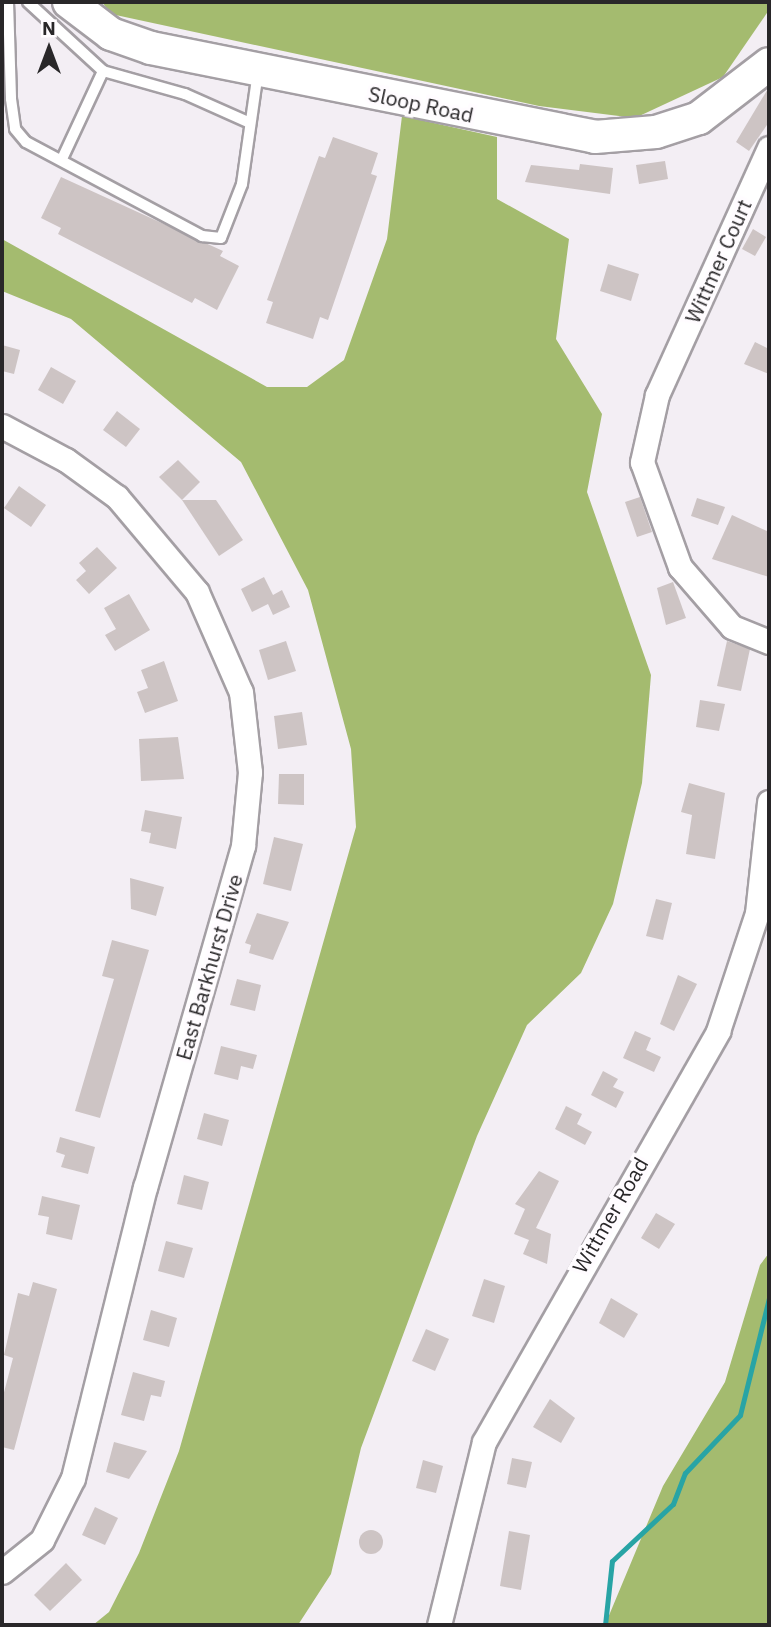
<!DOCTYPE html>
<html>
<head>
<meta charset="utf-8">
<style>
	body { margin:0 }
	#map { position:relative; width:771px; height:1627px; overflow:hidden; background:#f3eef4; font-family:"IBM Plex Sans",sans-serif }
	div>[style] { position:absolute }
	.forest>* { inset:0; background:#a4bb6f }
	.stream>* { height:5px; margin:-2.5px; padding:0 2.5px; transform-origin:2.5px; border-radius:2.5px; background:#28a4a5 }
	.building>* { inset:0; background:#cdc4c4 }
	.round { border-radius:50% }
	.roads { filter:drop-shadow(2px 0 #a49fa4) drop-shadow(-2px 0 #a49fa4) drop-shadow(0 2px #a49fa4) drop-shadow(0 -2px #a49fa4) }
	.lane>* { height:10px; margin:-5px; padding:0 5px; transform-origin:5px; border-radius:5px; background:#fff }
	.street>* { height:23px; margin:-11.5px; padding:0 11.5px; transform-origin:11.5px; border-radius:11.5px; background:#fff }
	.secondary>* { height:32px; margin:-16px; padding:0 16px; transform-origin:16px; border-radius:16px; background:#fff }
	span { translate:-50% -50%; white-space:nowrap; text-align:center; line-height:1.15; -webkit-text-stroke:7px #fffcff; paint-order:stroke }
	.street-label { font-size:21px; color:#292729 }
	.frame { position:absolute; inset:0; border:4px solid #292729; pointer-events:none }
	.north { position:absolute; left:14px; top:14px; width:70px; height:70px; -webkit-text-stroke:5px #fffcff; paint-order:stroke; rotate:0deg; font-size:19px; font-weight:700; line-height:28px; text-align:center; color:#292729 }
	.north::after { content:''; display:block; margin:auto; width:24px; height:32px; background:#292729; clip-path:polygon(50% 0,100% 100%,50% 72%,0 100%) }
</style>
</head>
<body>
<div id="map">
	<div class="forest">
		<i style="clip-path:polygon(102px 2px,769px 2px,769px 10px,723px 77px,635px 118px,539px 106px,111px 14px)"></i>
		<i style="clip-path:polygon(402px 116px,497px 137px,497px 199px,569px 239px,556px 339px,602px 414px,587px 492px,651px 675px,642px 783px,613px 904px,581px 973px,527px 1025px,477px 1136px,361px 1448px,331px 1574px,298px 1625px,93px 1625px,109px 1612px,139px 1553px,179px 1451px,356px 827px,351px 749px,308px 590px,241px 462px,71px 319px,2px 291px,2px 239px,267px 387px,307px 387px,344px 360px,387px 239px)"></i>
		<i style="clip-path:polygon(769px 1253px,769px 1625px,605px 1625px,663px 1486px,725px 1382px,760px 1265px)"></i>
	</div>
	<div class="stream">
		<i style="left:605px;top:1625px;width:64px;rotate:-83.8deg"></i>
		<i style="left:612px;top:1561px;width:83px;rotate:-43.1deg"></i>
		<i style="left:673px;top:1504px;width:33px;rotate:-69deg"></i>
		<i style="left:685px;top:1473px;width:80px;rotate:-46.5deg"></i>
		<i style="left:740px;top:1415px;width:121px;rotate:-76.1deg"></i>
	</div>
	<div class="building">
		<i style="clip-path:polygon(769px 87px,769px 122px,749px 151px,736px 142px)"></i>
		<i style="clip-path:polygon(333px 137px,378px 153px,371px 174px,377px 176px,328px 320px,320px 317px,313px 339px,266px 323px,273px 302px,267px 300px,319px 156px,325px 158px)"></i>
		<i style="clip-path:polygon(665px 161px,668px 179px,639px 184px,636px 165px)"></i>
		<i style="clip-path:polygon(580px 164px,613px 168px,610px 194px,525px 182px,531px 165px,579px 170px)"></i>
		<i style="clip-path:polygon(61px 177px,223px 251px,220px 256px,239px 266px,217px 310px,195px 298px,192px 303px,58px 234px,61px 228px,41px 218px)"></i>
		<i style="clip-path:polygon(753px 229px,766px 237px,755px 256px,742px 249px)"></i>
		<i style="clip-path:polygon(608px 264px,639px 274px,631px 301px,600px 291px)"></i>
		<i style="clip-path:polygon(755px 342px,769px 349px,769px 374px,744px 364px)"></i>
		<i style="clip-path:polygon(2px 345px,20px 350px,14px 374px,2px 371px)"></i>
		<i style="clip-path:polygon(51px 367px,76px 381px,63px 404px,38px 390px)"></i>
		<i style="clip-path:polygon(117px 411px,140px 429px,126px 447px,103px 430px)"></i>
		<i style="clip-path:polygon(178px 460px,200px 482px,182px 500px,159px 477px)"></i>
		<i style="clip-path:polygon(19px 486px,46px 505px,31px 527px,4px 508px)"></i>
		<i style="clip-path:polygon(640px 497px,652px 532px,637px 537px,625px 502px)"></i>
		<i style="clip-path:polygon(697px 498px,725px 507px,718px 525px,691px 516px)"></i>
		<i style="clip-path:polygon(182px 500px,216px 500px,243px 540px,219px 556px)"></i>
		<i style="clip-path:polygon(732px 515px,769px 532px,769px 577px,712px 559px)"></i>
		<i style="clip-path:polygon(97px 547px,117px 568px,89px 594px,76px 580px,86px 571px,79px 563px)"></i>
		<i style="clip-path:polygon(264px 577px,273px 595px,282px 590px,290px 607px,273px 615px,268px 604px,252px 612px,241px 589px)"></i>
		<i style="clip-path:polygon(673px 582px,686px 618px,666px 625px,657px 588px)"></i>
		<i style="clip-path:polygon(129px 594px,150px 630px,115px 651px,105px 635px,116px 629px,104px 608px)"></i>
		<i style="clip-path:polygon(286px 641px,296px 671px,268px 680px,259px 650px)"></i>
		<i style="clip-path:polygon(727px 641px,750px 649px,741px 691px,717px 686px)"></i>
		<i style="clip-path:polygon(164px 661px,178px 701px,145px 713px,137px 692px,148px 688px,141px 670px)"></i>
		<i style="clip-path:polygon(700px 700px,725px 704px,719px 731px,696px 727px)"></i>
		<i style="clip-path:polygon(302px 712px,307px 745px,278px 749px,274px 716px)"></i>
		<i style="clip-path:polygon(178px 737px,184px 779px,141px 781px,139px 739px)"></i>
		<i style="clip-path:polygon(279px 774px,304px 774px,304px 805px,278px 804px)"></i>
		<i style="clip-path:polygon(689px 783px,725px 793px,715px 859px,686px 854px,692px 815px,681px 812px)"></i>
		<i style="clip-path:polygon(145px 810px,182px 817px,176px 849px,149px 843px,151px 833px,141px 831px)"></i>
		<i style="clip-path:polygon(274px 837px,303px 844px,291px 891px,263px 884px)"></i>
		<i style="clip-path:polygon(130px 878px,164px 887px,156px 916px,131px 909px)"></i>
		<i style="clip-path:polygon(656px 899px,672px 903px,663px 940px,646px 936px)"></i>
		<i style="clip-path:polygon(257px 913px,289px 922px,273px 960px,249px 953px,251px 945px,245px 943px)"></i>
		<i style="clip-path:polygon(112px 940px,149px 950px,100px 1118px,75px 1111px,114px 979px,102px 976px)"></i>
		<i style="clip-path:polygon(678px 975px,697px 984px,674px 1031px,660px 1024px)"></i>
		<i style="clip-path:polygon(237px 979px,261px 985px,255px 1011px,230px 1005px)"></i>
		<i style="clip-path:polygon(635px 1031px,651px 1038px,646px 1050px,661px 1057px,654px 1072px,623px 1058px)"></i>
		<i style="clip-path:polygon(221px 1046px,257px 1055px,253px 1069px,241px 1066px,238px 1080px,214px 1074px)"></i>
		<i style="clip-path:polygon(603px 1071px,618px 1079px,613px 1087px,624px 1092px,616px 1108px,591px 1095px)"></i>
		<i style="clip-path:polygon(566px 1106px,582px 1114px,577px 1124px,592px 1132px,585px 1145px,555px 1129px)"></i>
		<i style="clip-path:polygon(204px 1113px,229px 1120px,222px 1146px,197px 1139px)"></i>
		<i style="clip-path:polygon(60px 1137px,95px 1147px,88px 1174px,61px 1167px,65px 1155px,56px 1152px)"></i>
		<i style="clip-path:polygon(539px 1171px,559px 1181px,536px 1228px,551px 1234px,547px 1264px,523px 1254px,529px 1240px,514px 1234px,525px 1209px,515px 1204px)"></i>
		<i style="clip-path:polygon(184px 1175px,209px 1182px,202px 1210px,177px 1204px)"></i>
		<i style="clip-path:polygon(42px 1196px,80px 1205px,72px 1240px,46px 1234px,49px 1217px,38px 1215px)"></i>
		<i style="clip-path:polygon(656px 1213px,675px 1224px,659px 1249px,641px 1238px)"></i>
		<i style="clip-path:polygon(166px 1241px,193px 1248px,184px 1278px,158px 1271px)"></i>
		<i style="clip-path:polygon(484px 1279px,505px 1286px,494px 1323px,472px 1316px)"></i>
		<i style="clip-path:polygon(33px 1282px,57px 1289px,14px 1450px,2px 1447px,2px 1400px,13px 1358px,4px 1355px,18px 1293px,29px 1296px)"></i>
		<i style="clip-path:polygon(611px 1298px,638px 1314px,624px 1338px,599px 1323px)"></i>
		<i style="clip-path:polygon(151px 1310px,177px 1318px,169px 1347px,143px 1340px)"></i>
		<i style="clip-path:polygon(426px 1329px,449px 1339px,435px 1371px,412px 1361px)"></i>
		<i style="clip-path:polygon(133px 1372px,165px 1381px,161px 1397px,151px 1395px,144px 1421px,121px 1415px)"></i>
		<i style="clip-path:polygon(550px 1399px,575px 1418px,561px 1443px,533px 1427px)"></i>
		<i style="clip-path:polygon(114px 1442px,147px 1451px,129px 1479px,106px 1472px)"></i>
		<i style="clip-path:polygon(512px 1458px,532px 1462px,526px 1488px,507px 1484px)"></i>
		<i style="clip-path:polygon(423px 1460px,443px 1466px,436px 1493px,416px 1488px)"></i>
		<i style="clip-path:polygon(95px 1507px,118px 1518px,105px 1545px,82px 1535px)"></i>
		<i class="round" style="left:359px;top:1530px;width:24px;height:24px"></i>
		<i style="clip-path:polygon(509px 1531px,530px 1535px,521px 1590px,500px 1586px)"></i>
		<i style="clip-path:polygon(66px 1563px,82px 1580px,50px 1611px,34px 1595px)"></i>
	</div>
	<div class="roads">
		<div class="lane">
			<i style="left:8px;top:2px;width:97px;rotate:88.2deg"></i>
			<i style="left:11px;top:99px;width:30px;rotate:82deg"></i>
			<i style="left:15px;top:129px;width:17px;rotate:50deg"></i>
			<i style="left:26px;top:142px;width:200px;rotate:28.1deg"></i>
			<i style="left:202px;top:236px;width:19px;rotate:6deg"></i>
			<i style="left:221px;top:238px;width:58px;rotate:-68.7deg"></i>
			<i style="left:242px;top:184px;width:114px;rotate:-81.9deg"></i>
			<i style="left:28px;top:2px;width:102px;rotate:42.6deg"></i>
			<i style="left:62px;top:159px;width:97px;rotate:-65deg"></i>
			<i style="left:103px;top:71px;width:85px;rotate:15.7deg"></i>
			<i style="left:185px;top:94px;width:71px;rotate:24deg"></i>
		</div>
		<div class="street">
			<i style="left:769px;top:148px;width:271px;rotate:114.4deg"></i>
			<i style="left:657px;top:395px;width:69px;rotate:102.6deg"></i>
			<i style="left:642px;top:462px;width:112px;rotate:70.1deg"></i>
			<i style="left:680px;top:567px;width:79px;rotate:49.1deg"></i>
			<i style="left:732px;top:627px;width:40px;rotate:22deg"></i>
			<i style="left:2px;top:426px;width:72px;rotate:28deg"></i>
			<i style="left:66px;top:460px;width:63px;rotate:36deg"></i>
			<i style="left:117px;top:497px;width:124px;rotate:49.9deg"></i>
			<i style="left:197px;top:592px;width:109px;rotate:66.3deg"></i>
			<i style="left:241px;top:692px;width:81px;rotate:83.6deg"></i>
			<i style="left:250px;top:772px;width:74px;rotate:95.4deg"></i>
			<i style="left:243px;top:846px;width:355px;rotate:106deg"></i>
			<i style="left:145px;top:1187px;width:300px;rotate:103.9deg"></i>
			<i style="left:73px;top:1478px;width:69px;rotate:116.6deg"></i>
			<i style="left:42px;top:1540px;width:51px;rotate:141.3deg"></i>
			<i style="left:439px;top:1625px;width:188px;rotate:-76.2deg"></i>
			<i style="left:484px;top:1442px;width:473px;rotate:-60.3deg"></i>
			<i style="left:718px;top:1031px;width:124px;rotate:-71.7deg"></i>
			<i style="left:757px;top:913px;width:112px;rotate:-83.8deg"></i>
		</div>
		<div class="secondary">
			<i style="left:69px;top:2px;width:53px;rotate:37.3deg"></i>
			<i style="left:111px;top:34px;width:42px;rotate:19.3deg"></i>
			<i style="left:151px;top:48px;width:453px;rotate:11.3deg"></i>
			<i style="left:595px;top:137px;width:61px;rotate:-4.7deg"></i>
			<i style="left:656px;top:132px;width:45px;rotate:-18deg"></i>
			<i style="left:699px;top:118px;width:88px;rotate:-37.6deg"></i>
		</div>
	</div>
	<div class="street-label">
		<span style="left:421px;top:104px;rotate:12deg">Sloop Road</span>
		<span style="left:718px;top:261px;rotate:-66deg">Wittmer Court</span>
		<span style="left:209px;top:967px;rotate:-74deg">East Barkhurst Drive</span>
		<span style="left:610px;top:1215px;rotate:-60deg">Wittmer Road</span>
	</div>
	<div class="frame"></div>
	<div class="north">N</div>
</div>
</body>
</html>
